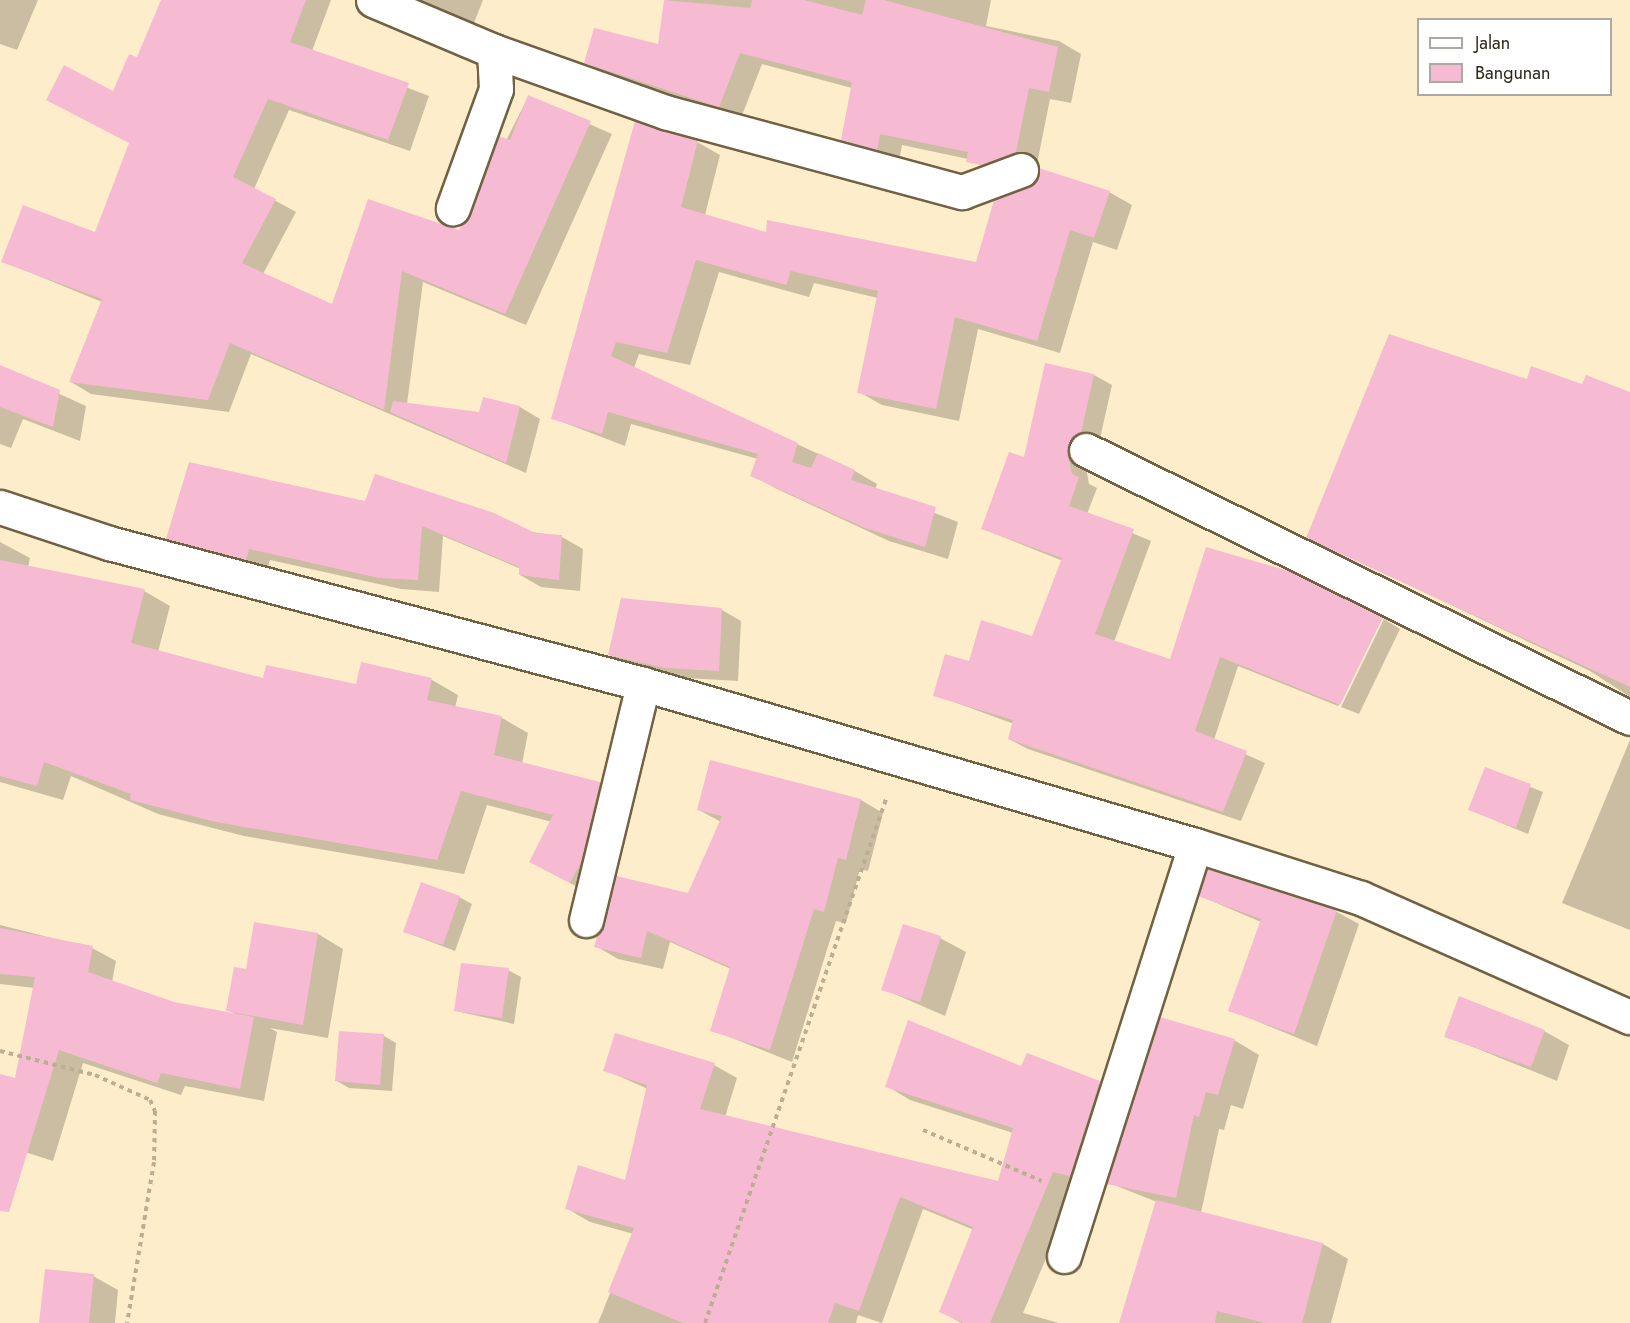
<!DOCTYPE html>
<html>
<head>
<meta charset="utf-8">
<style>
	body { margin:0 }
	#map { position:relative; width:1630px; height:1323px; overflow:hidden; background:#feedcb; font-family:Jost,sans-serif }
	div>[style] { position:absolute }
	.shadow>* { inset:0; background:#0003 }
	.building>* { inset:0; background:#f6bbd3 }
	.path>* { height:4px; margin-top:-2px; transform-origin:0; background:repeating-linear-gradient(90deg,#bcae93 0 4.5px,transparent 0 9px) }
	.roads { filter:drop-shadow(2px 0 #716244) drop-shadow(-2px 0 #716244) drop-shadow(0 2px #716244) drop-shadow(0 -2px #716244) }
	.street>* { height:33px; margin:-16.5px; padding:0 16.5px; transform-origin:16.5px; border-radius:16.5px; background:#fff }
	span { translate:-50% -50%; white-space:nowrap; text-align:center; line-height:1.15; -webkit-text-stroke:4.5px #fff; paint-order:stroke }
	.legend { position:absolute; left:1417px; top:18px; width:195px; height:78px; box-sizing:border-box; background:#fff; border:2px solid #aba9a3; margin:0; padding:8px 10px; list-style:none; font-size:18px; color:#2d271a }
	.legend li { display:flex; align-items:center; gap:12px; height:30px }
	.legend b { width:30px; border:2px solid #aba9a3 }
</style>
</head>
<body>
<div id="map">
	<div class="shadow">
		<i style="clip-path:polygon(0 0,38px 0,17px 50px,0 44px)"></i>
		<i style="clip-path:polygon(162px 0,331px 0,312px 51px,429px 96px,410px 151px,289px 110px,254px 189px,296px 212px,263px 274px,332px 306px,460px 232px,528px 97px,612px 134px,526px 325px,423px 282px,407px 404px,480px 414px,520px 407px,540px 419px,526px 473px,251px 354px,229px 412px,91px 394px,71px 382px,102px 302px,2px 261px,96px 234px,130px 143px,114px 93px,138px 59px)"></i>
		<i style="clip-path:polygon(416px 0,483px 0,474px 23px)"></i>
		<i style="clip-path:polygon(666px 0,991px 0,986px 26px,1059px 41px,1081px 54px,1071px 103px,1050px 99px,1037px 164px,1004px 177px,968px 159px,902px 145px,899px 161px,842px 139px,852px 88px,762px 64px,741px 118px,607px 75px,586px 62px,659px 46px)"></i>
		<i style="clip-path:polygon(697px 142px,720px 155px,705px 215px,767px 234px,977px 263px,1109px 192px,1132px 205px,1117px 250px,1093px 242px,1060px 353px,978px 329px,959px 421px,882px 405px,859px 392px,878px 298px,814px 283px,809px 297px,719px 272px,690px 365px,639px 354px,634px 368px,855px 471px,877px 484px,875px 490px,958px 522px,948px 559px,889px 541px,775px 488px,752px 475px,758px 459px,631px 424px,625px 446px,552px 418px)"></i>
		<i style="clip-path:polygon(0 367px,86px 406px,80px 441px,23px 419px,11px 448px,0 444px)"></i>
		<i style="clip-path:polygon(1094px 375px,1112px 385px,1099px 443px,1085px 461px,1089px 484px,1097px 488px,1087px 514px,1151px 541px,1114px 642px,1170px 661px,1381px 618px,1338px 706px,1238px 666px,1214px 740px,1265px 763px,1241px 821px,1028px 749px,1009px 739px,1014px 724px,935px 695px,970px 662px,1033px 638px,1063px 561px,983px 529px,1025px 459px)"></i>
		<i style="clip-path:polygon(1528px 381px,1630px 393px,1630px 697px,1590px 671px,1308px 537px)"></i>
		<i style="clip-path:polygon(366px 503px,562px 537px,583px 549px,580px 591px,541px 587px,520px 575px,521px 569px,443px 536px,439px 592px,401px 589px,270px 560px,267px 571px,189px 550px,168px 538px)"></i>
		<i style="clip-path:polygon(0 542px,30px 558px,28px 567px,144px 591px,170px 606px,158px 652px,264px 679px,357px 686px,432px 680px,458px 695px,455px 708px,502px 718px,528px 733px,522px 764px,600px 783px,626px 798px,596px 897px,531px 862px,552px 822px,487px 805px,464px 874px,244px 836px,158px 814px,71px 776px,63px 800px,0 782px)"></i>
		<i style="clip-path:polygon(722px 610px,741px 621px,738px 681px,686px 678px,629px 666px,610px 655px)"></i>
		<i style="clip-path:polygon(1384px 619px,1400px 629px,1359px 714px,1341px 707px)"></i>
		<i style="clip-path:polygon(1630px 740px,1630px 930px,1562px 903px)"></i>
		<i style="clip-path:polygon(1485px 769px,1543px 792px,1528px 834px,1470px 810px)"></i>
		<i style="clip-path:polygon(861px 800px,883px 813px,868px 871px,860px 869px,846px 923px,836px 921px,792px 1062px,712px 1030px,731px 969px,670px 942px,663px 969px,618px 959px,596px 946px,689px 895px,721px 822px,699px 810px)"></i>
		<i style="clip-path:polygon(1208px 870px,1337px 912px,1359px 924px,1317px 1046px,1230px 1010px,1261px 922px,1200px 896px)"></i>
		<i style="clip-path:polygon(459px 897px,472px 904px,455px 951px,405px 932px)"></i>
		<i style="clip-path:polygon(255px 924px,318px 934px,343px 949px,328px 1038px,270px 1028px,277px 1032px,264px 1101px,185px 1086px,181px 1095px,83px 1063px,53px 1161px,0 1144px,0 1075px,16px 1080px,35px 988px,0 984px,0 925px,92px 948px,116px 961px,112px 982px,173px 1003px,237px 1015px,228px 1010px,247px 971px)"></i>
		<i style="clip-path:polygon(940px 938px,966px 952px,945px 1016px,883px 989px)"></i>
		<i style="clip-path:polygon(508px 970px,521px 977px,514px 1024px,456px 1011px)"></i>
		<i style="clip-path:polygon(1544px 1031px,1569px 1045px,1557px 1081px,1446px 1036px)"></i>
		<i style="clip-path:polygon(340px 1033px,384px 1036px,396px 1043px,392px 1091px,349px 1088px,337px 1081px)"></i>
		<i style="clip-path:polygon(1234px 1040px,1259px 1055px,1243px 1109px,1231px 1105px,1224px 1130px,1219px 1129px,1201px 1213px,1323px 1244px,1348px 1259px,1331px 1323px,1124px 1323px,1157px 1202px,1109px 1183px)"></i>
		<i style="clip-path:polygon(714px 1065px,737px 1078px,725px 1117px,999px 1183px,1013px 1133px,910px 1100px,887px 1086px,1022px 1068px,1099px 1083px,1123px 1096px,1077px 1185px,1023px 1313px,1059px 1323px,961px 1323px,940px 1311px,974px 1230px,923px 1209px,882px 1323px,858px 1315px,856px 1323px,598px 1323px,634px 1234px,590px 1222px,566px 1208px,626px 1182px,648px 1089px,605px 1070px)"></i>
		<i style="clip-path:polygon(93px 1276px,118px 1290px,115px 1323px,40px 1323px)"></i>
	</div>
	<div class="building">
		<i style="clip-path:polygon(161px 0,306px 0,290px 42px,409px 83px,388px 140px,268px 99px,233px 177px,276px 199px,242px 263px,332px 304px,368px 199px,459px 230px,499px 136px,510px 140px,528px 95px,591px 121px,505px 314px,402px 271px,384px 410px,230px 343px,208px 400px,69px 382px,102px 299px,1px 262px,23px 205px,95px 232px,129px 143px,46px 100px,64px 65px,113px 91px,129px 54px,137px 57px)"></i>
		<i style="clip-path:polygon(664px 0,750px 8px,752px 0,804px 0,862px 15px,866px 0,884px 0,1058px 47px,1049px 92px,1029px 88px,1016px 152px,981px 165px,966px 162px,968px 152px,880px 134px,877px 150px,841px 140px,852px 82px,740px 53px,719px 107px,584px 63px,594px 28px,658px 44px)"></i>
		<i style="clip-path:polygon(635px 121px,698px 140px,681px 207px,766px 232px,767px 220px,976px 262px,994px 200px,1028px 187px,1039px 168px,1110px 191px,1094px 238px,1070px 230px,1037px 341px,955px 317px,936px 409px,857px 393px,878px 291px,791px 271px,786px 285px,696px 260px,667px 353px,616px 342px,611px 356px,798px 443px,792px 462px,811px 468px,818px 453px,855px 470px,851px 480px,936px 507px,925px 547px,865px 528px,750px 476px,758px 454px,608px 412px,602px 434px,551px 419px)"></i>
		<i style="clip-path:polygon(1389px 334px,1527px 379px,1531px 366px,1582px 384px,1586px 375px,1630px 392px,1630px 687px,1306px 538px)"></i>
		<i style="clip-path:polygon(1045px 363px,1094px 374px,1081px 433px,1067px 451px,1072px 474px,1079px 477px,1069px 506px,1134px 529px,1095px 634px,1170px 659px,1206px 547px,1292px 572px,1383px 617px,1340px 705px,1220px 657px,1195px 731px,1247px 751px,1223px 812px,1008px 739px,1013px 720px,933px 696px,945px 654px,969px 661px,981px 620px,1032px 636px,1062px 558px,981px 529px,1009px 452px,1024px 457px)"></i>
		<i style="clip-path:polygon(0 365px,60px 390px,53px 427px,0 407px)"></i>
		<i style="clip-path:polygon(483px 397px,520px 406px,506px 463px,390px 412px,393px 401px,479px 412px)"></i>
		<i style="clip-path:polygon(189px 462px,365px 501px,375px 474px,494px 513px,535px 533px,562px 535px,559px 580px,519px 575px,519px 567px,422px 526px,418px 580px,379px 578px,249px 549px,246px 560px,166px 539px)"></i>
		<i style="clip-path:polygon(0 560px,145px 589px,131px 643px,263px 678px,266px 665px,356px 684px,361px 662px,432px 678px,427px 700px,502px 716px,494px 755px,600px 782px,581px 862px,570px 883px,529px 862px,553px 815px,461px 791px,437px 860px,216px 822px,130px 800px,131px 794px,44px 762px,37px 786px,0 776px)"></i>
		<i style="clip-path:polygon(621px 598px,722px 608px,719px 671px,665px 668px,608px 655px)"></i>
		<i style="clip-path:polygon(710px 760px,861px 799px,846px 860px,838px 858px,824px 912px,814px 909px,770px 1050px,710px 1031px,730px 967px,647px 931px,641px 958px,594px 947px,616px 876px,688px 893px,722px 816px,697px 810px)"></i>
		<i style="clip-path:polygon(1485px 767px,1531px 784px,1516px 828px,1468px 810px)"></i>
		<i style="clip-path:polygon(1207px 869px,1337px 910px,1294px 1034px,1228px 1011px,1261px 919px,1198px 896px)"></i>
		<i style="clip-path:polygon(421px 882px,460px 896px,443px 945px,403px 932px)"></i>
		<i style="clip-path:polygon(254px 922px,318px 933px,303px 1025px,226px 1011px,234px 967px,246px 969px)"></i>
		<i style="clip-path:polygon(903px 924px,941px 936px,920px 1002px,881px 990px)"></i>
		<i style="clip-path:polygon(0 928px,93px 946px,88px 972px,174px 1002px,254px 1017px,240px 1089px,161px 1073px,157px 1083px,59px 1050px,9px 1212px,0 1211px,0 1074px,15px 1078px,35px 977px,0 974px)"></i>
		<i style="clip-path:polygon(461px 963px,509px 968px,502px 1018px,454px 1011px)"></i>
		<i style="clip-path:polygon(1459px 996px,1545px 1030px,1531px 1067px,1444px 1037px)"></i>
		<i style="clip-path:polygon(1160px 1017px,1235px 1039px,1218px 1095px,1206px 1092px,1199px 1117px,1194px 1115px,1176px 1198px,1107px 1184px)"></i>
		<i style="clip-path:polygon(908px 1020px,1021px 1066px,1027px 1053px,1100px 1081px,1070px 1176px,1053px 1172px,990px 1323px,964px 1323px,939px 1312px,973px 1227px,900px 1197px,859px 1311px,835px 1303px,828px 1323px,683px 1323px,608px 1292px,634px 1228px,565px 1209px,578px 1165px,625px 1180px,647px 1085px,603px 1071px,615px 1033px,715px 1063px,700px 1109px,998px 1181px,1013px 1128px,885px 1087px)"></i>
		<i style="clip-path:polygon(339px 1031px,384px 1034px,380px 1085px,335px 1081px)"></i>
		<i style="clip-path:polygon(1156px 1200px,1323px 1243px,1302px 1323px,1265px 1323px,1217px 1311px,1215px 1323px,1119px 1323px)"></i>
		<i style="clip-path:polygon(45px 1269px,94px 1274px,89px 1323px,39px 1323px)"></i>
	</div>
	<div class="path">
		<i style="left:0;top:1051px;width:98px;rotate:14.2deg"></i>
		<i style="left:95px;top:1075px;width:60px;rotate:24.4deg"></i>
		<i style="left:150px;top:1100px;width:12px;rotate:66deg"></i>
		<i style="left:155px;top:1111px;width:51px;rotate:91.1deg"></i>
		<i style="left:154px;top:1162px;width:163px;rotate:99.5deg"></i>
		<i style="left:923px;top:1130px;width:129px;rotate:23.2deg"></i>
		<i style="left:705px;top:1323px;width:554px;rotate:-70.94deg"></i>
	</div>
	<div class="roads">
		<div class="street">
			<i style="left:373px;top:0;width:131px;rotate:22.9deg"></i>
			<i style="left:494px;top:51px;width:38px;rotate:87deg"></i>
			<i style="left:496px;top:89px;width:127px;rotate:109.9deg"></i>
			<i style="left:494px;top:51px;width:182px;rotate:19.6deg"></i>
			<i style="left:665px;top:112px;width:308px;rotate:15.1deg"></i>
			<i style="left:962px;top:192px;width:63px;rotate:-20.4deg"></i>
			<i style="left:1086px;top:450px;width:606px;rotate:26.23deg"></i>
			<i style="left:0;top:507px;width:115px;rotate:18.3deg"></i>
			<i style="left:109px;top:543px;width:552px;rotate:14.79deg"></i>
			<i style="left:643px;top:684px;width:575px;rotate:16.26deg"></i>
			<i style="left:1195px;top:845px;width:174px;rotate:17.7deg"></i>
			<i style="left:1361px;top:898px;width:294px;rotate:23.9deg"></i>
			<i style="left:586px;top:920px;width:243px;rotate:-76.4deg"></i>
			<i style="left:1064px;top:1256px;width:431px;rotate:-72.3deg"></i>
		</div>
	</div>
	<ul class="legend">
	<li><b style="height:8px;background:#fff"></b>Jalan</li>
	<li><b style="height:16px;background:#f6bbd3"></b>Bangunan</li>
	</ul>
</div>
</body>
</html>
